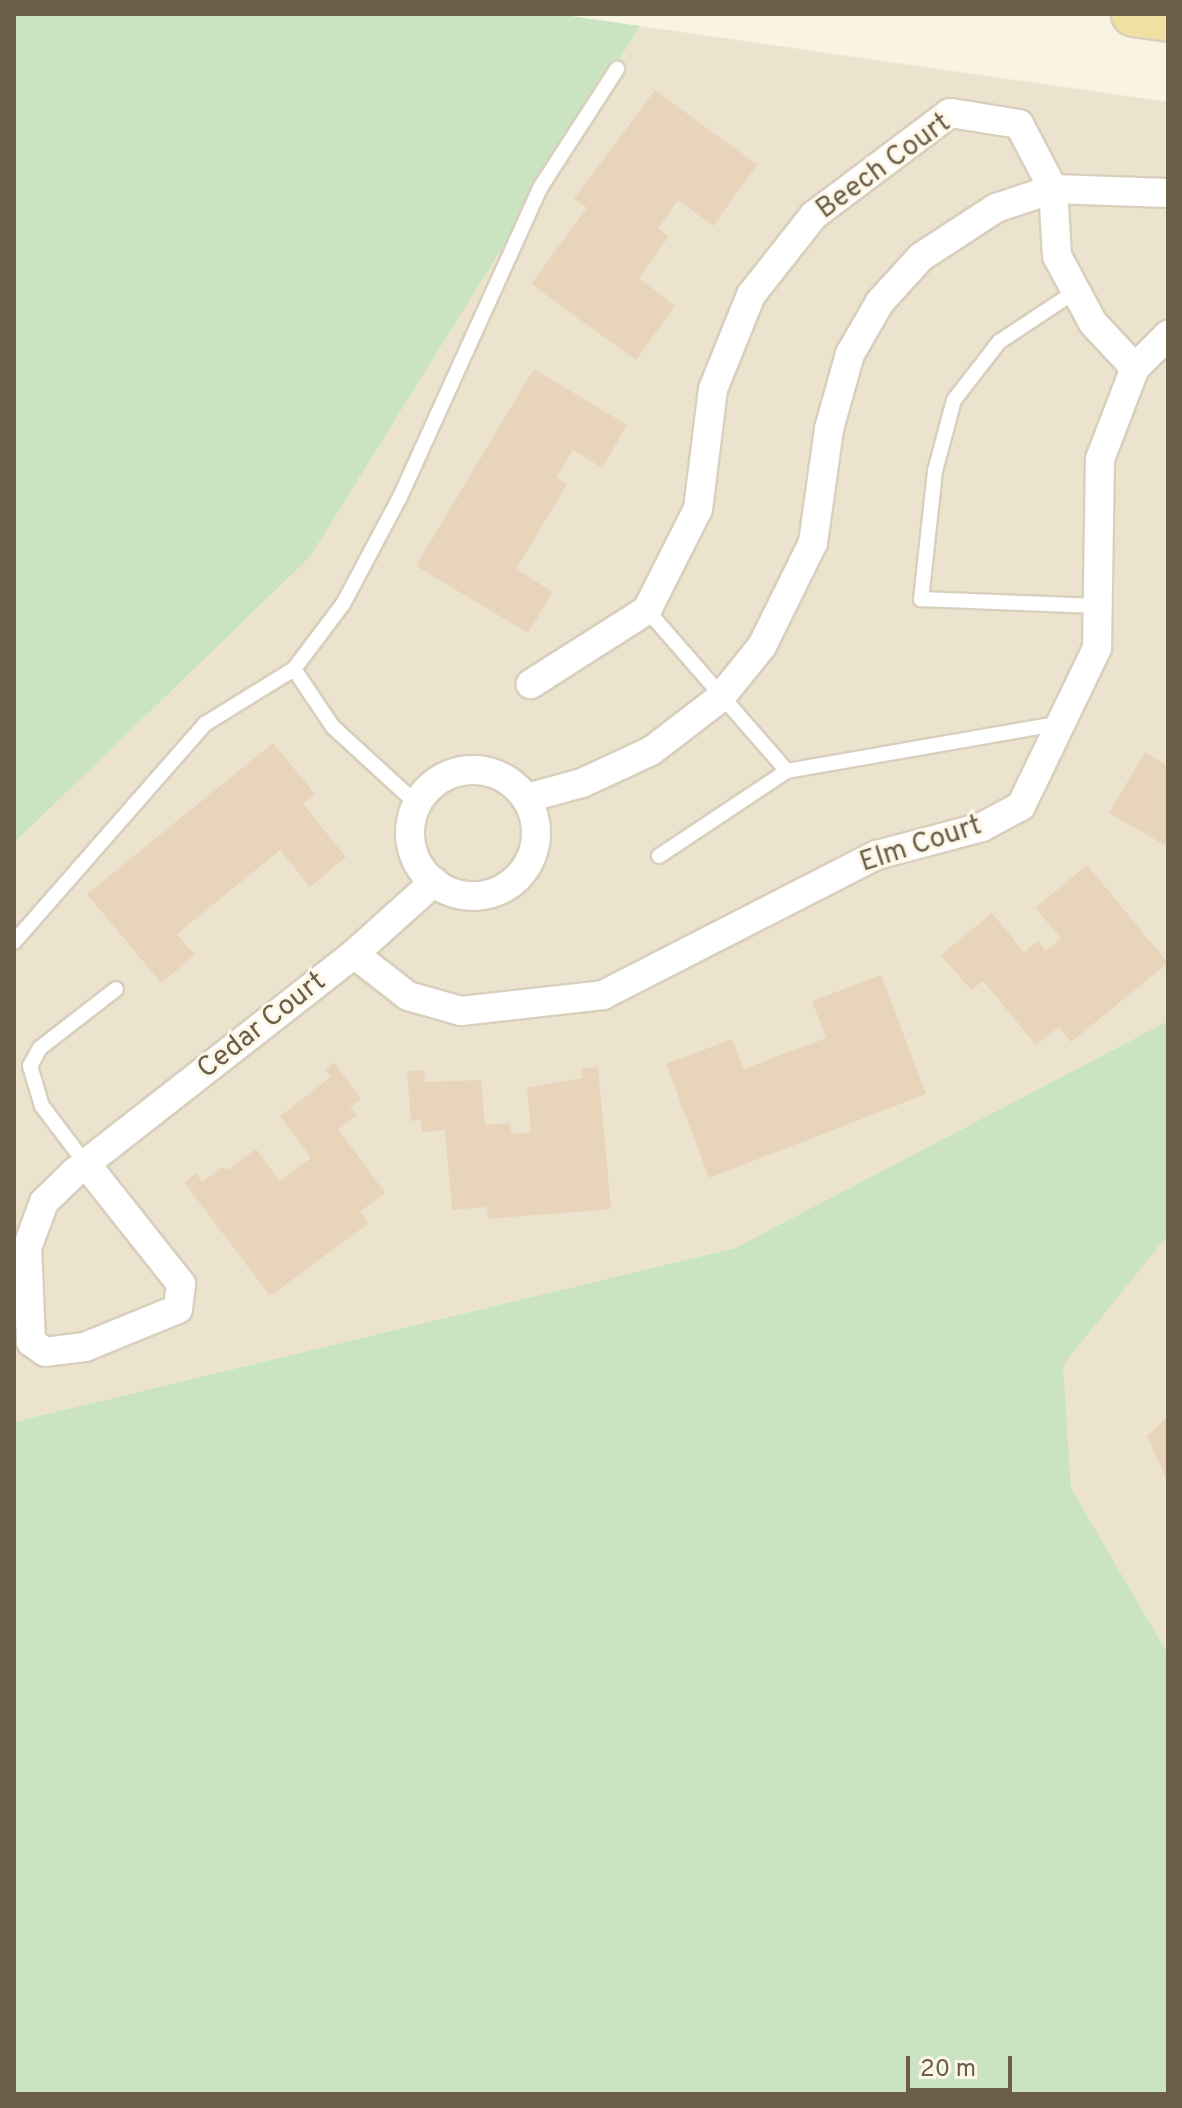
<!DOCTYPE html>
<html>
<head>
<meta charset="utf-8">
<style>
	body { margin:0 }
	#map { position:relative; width:1182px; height:2108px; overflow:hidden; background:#f9f3e1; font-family:Overpass,sans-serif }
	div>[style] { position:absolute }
	.residential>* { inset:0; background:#ece3cf }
	.green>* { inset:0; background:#cae4c2 }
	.building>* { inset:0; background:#e8d4ba }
	.roads { filter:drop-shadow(2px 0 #d9cfbd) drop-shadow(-2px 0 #d9cfbd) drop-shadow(0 2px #d9cfbd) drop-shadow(0 -2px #d9cfbd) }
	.service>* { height:14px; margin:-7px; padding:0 7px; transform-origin:7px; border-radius:7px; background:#fff }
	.minor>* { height:28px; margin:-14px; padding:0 14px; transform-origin:14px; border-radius:14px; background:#fff }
	.minor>.ring { margin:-14px; padding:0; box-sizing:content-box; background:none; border:28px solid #fff; border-radius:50% }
	.primary>* { height:44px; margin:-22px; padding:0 22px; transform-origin:22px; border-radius:22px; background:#f1e0a1 }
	span { translate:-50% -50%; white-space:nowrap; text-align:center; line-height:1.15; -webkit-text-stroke:6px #fcf7e7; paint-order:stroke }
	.street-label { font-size:28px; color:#6d5d4b }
	.frame { position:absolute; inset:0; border:16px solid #6d5d4b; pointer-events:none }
	.scale { position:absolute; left:906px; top:2056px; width:106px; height:36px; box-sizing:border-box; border:4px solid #6d5d4b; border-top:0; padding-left:10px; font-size:24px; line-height:28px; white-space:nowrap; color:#6d5d4b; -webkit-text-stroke:6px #fcf7e7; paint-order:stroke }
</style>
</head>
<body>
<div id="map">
	<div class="residential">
		<i style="clip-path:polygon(640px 26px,1168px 102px,1168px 1021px,735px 1248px,14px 1422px,14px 843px,310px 557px)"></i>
		<i style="clip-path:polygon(1168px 1235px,1168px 1654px,1071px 1488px,1062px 1365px)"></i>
	</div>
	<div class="green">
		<i style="clip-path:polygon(14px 14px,557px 14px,640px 26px,310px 557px,14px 843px)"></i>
		<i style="clip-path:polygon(1168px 1021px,1168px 1235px,1063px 1365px,1071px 1488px,1168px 1654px,1168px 2094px,14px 2094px,14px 1422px,735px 1248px)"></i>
	</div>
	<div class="building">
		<i style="clip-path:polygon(655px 90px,757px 165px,713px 226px,678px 200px,658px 228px,669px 236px,639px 278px,675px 306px,636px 360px,531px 284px,587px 208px,574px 199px)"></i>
		<i style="clip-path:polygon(534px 369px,627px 425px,602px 468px,573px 450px,556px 478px,567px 484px,516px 569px,553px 592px,528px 633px,416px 566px)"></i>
		<i style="clip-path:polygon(273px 743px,315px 794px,303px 804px,346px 857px,310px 887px,280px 850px,177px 934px,195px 955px,161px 983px,87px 894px)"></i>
		<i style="clip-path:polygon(1145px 752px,1168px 766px,1168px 847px,1109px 813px)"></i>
		<i style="clip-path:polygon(1087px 865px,1168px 963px,1071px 1042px,1059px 1027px,1036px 1045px,983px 981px,971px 990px,941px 955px,992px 913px,1024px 952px,1038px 941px,1046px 951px,1061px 938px,1035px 908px)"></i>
		<i style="clip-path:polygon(881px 975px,926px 1094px,709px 1178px,666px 1064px,732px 1039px,744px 1069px,826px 1038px,812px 1001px)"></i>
		<i style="clip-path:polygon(334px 1062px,361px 1099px,350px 1107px,357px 1115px,338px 1129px,385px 1193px,360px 1212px,369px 1223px,270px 1296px,184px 1182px,196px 1173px,202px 1182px,222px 1167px,227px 1170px,256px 1149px,280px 1181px,311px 1158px,280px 1116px,331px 1077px,325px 1070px)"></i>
		<i style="clip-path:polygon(598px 1067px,611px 1209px,488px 1219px,487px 1207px,452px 1210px,445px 1130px,422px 1132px,421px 1120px,411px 1121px,407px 1071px,424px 1070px,425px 1082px,481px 1080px,485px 1125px,510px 1123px,511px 1134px,531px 1132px,527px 1088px,582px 1078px,581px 1069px)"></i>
		<i style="clip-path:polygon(1168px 1416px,1168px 1482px,1147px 1436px)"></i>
	</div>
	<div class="roads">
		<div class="service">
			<i style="left:1076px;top:291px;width:92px;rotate:146.5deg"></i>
			<i style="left:999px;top:342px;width:73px;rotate:127.8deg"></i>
			<i style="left:954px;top:400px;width:73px;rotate:105deg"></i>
			<i style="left:935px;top:471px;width:129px;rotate:96.2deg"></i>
			<i style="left:921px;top:599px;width:176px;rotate:2.3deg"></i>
			<i style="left:647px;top:610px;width:213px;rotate:49deg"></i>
			<i style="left:294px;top:669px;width:70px;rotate:56.1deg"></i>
			<i style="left:333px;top:727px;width:114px;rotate:42.5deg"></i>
			<i style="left:659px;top:856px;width:154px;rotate:-33.6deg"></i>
			<i style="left:787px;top:771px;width:274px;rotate:-9.9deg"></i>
			<i style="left:14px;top:942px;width:290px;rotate:-48.8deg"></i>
			<i style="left:205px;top:724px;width:105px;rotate:-31.7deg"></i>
			<i style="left:294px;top:669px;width:81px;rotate:-53deg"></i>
			<i style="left:343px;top:604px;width:121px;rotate:-62deg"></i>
			<i style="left:400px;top:497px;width:339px;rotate:-65.6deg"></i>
			<i style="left:540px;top:188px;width:142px;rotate:-57.1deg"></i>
			<i style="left:86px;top:1164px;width:73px;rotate:-127.2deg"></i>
			<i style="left:42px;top:1106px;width:42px;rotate:-106.7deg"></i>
			<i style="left:30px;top:1066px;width:21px;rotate:-61deg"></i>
			<i style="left:40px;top:1048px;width:96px;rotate:-37.8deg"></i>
		</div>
		<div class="minor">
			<i style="left:1135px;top:368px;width:47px;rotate:-45deg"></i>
			<i class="ring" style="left:410px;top:770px;width:98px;height:98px"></i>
			<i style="left:527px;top:798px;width:57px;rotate:-15.3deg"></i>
			<i style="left:582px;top:783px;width:76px;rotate:-24.9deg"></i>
			<i style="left:651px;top:751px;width:87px;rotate:-37.5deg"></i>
			<i style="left:720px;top:698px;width:67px;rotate:-51.1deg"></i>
			<i style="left:762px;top:646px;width:115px;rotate:-63.7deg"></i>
			<i style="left:813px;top:543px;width:115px;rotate:-82deg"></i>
			<i style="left:829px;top:429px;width:78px;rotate:-74.4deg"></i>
			<i style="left:850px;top:354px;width:60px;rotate:-60deg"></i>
			<i style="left:880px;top:302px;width:61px;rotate:-47.7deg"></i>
			<i style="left:921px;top:257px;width:90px;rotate:-33.2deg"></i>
			<i style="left:996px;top:208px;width:60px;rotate:-18.4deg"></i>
			<i style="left:1053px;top:189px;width:115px;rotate:2deg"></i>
			<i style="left:354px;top:954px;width:68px;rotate:37.9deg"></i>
			<i style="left:408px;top:996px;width:55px;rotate:15.8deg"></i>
			<i style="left:461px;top:1011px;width:143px;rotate:-6.4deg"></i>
			<i style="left:603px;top:995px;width:308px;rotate:-27.1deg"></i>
			<i style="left:877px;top:855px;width:109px;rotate:-14.9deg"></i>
			<i style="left:982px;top:827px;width:44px;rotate:-28.3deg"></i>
			<i style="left:1021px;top:806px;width:175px;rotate:-64.3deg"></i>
			<i style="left:1097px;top:648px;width:189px;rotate:-89.1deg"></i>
			<i style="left:1100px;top:459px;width:97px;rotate:-69deg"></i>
			<i style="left:1135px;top:368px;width:62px;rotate:-133deg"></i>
			<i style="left:1093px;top:323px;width:76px;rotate:-118.2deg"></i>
			<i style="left:1057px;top:256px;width:67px;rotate:-93.4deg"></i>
			<i style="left:1053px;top:189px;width:73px;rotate:-117.6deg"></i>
			<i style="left:1019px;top:124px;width:70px;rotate:-170.9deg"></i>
			<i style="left:950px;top:113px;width:170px;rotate:143.1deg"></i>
			<i style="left:814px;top:215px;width:102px;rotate:128.2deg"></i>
			<i style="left:751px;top:295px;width:101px;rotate:112deg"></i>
			<i style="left:713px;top:389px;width:121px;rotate:97.1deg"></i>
			<i style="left:698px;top:509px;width:113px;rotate:116.8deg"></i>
			<i style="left:647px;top:610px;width:138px;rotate:147.5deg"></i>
			<i style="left:86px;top:1164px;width:153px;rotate:51.6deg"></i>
			<i style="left:181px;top:1284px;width:25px;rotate:97deg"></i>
			<i style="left:178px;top:1309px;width:100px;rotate:157.8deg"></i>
			<i style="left:85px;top:1347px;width:40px;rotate:172.9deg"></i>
			<i style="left:45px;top:1352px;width:17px;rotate:-144deg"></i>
			<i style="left:31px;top:1342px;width:94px;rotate:-92.4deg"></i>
			<i style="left:27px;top:1248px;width:49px;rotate:-69.7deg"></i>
			<i style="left:44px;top:1202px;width:43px;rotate:-44.1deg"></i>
			<i style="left:75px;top:1172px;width:354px;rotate:-38deg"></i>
			<i style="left:354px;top:954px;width:108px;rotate:-42deg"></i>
		</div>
		<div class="primary">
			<i style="left:1134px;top:14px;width:34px;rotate:8deg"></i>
		</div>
	</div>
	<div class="street-label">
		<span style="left:884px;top:167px;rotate:-36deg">Beech Court</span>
		<span style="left:921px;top:845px;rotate:-18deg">Elm Court</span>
		<span style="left:262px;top:1026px;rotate:-38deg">Cedar Court</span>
	</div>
	<div class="frame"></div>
	<div class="scale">20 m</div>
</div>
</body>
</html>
